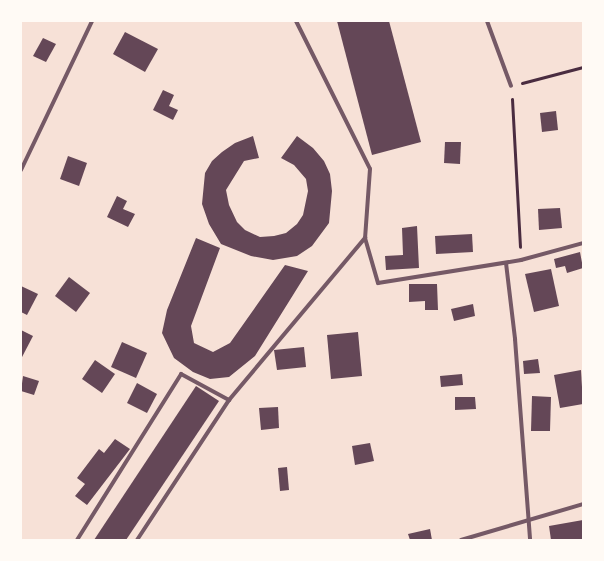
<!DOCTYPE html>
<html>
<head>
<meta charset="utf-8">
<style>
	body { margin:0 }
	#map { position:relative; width:604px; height:561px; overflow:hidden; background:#f7e1d7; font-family:Barlow,sans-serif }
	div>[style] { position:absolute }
	.building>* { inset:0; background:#644757 }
	.path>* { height:3px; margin:-1.5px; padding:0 1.5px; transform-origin:1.5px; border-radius:1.5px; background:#4a2c40 }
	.service>* { height:4px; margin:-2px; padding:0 2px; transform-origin:2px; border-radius:2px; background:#755966 }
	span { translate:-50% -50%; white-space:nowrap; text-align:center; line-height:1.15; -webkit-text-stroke:4.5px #fffaf5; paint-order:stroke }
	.frame { position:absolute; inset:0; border:22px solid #fffaf5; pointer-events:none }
</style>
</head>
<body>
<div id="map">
	<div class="building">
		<i style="clip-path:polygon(337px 21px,389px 21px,421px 142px,372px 155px)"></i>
		<i style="clip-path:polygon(125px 32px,158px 49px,145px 72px,113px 54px)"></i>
		<i style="clip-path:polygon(43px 38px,56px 44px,46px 62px,33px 56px)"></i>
		<i style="clip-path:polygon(163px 90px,174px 95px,169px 106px,178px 110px,173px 120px,153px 110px)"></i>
		<i style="clip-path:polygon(556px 111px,558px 130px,542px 132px,540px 113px)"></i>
		<i style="clip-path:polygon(253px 136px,259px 158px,244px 161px,226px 190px,229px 205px,237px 222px,245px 230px,260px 237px,274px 236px,286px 233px,297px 224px,303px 215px,308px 191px,306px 179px,294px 165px,281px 158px,297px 136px,313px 148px,324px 161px,330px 174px,332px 191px,329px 223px,312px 246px,297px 256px,273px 260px,251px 256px,221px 244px,209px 224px,202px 204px,205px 173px,212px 161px,222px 152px,235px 143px)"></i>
		<i style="clip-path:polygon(445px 142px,461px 142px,460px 164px,444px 163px)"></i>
		<i style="clip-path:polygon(68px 156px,87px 163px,79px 186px,60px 179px)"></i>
		<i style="clip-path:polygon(117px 196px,127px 201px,123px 209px,135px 214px,128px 227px,107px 217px)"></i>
		<i style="clip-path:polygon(560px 208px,562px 228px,539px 230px,538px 209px)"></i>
		<i style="clip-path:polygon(417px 226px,419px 268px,386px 270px,385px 256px,403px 255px,402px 228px)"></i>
		<i style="clip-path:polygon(472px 234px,473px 252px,436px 254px,435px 236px)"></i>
		<i style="clip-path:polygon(196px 238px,220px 248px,191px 326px,194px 343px,213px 352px,230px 343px,285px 265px,308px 271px,255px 356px,229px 377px,210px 379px,193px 372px,174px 358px,162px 333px,167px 310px)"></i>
		<i style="clip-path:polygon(580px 252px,583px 268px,567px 273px,565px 266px,556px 268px,554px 259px)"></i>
		<i style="clip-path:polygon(551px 269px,559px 306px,534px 312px,525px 274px)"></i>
		<i style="clip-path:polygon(69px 277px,90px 293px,76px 312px,55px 296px)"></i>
		<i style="clip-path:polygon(409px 284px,437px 284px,438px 310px,425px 310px,425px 301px,409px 302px)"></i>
		<i style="clip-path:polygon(21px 286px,38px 294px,27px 315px,21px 312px)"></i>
		<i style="clip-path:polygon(473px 304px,475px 316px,454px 321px,451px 309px)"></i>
		<i style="clip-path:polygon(21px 330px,33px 336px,21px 359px)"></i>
		<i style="clip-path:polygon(358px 332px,362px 376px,331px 379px,327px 335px)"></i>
		<i style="clip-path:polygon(122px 342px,147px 353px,136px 378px,111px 367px)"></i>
		<i style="clip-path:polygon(304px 347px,306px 367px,277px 370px,274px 350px)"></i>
		<i style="clip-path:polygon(538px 359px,540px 373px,524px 374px,523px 361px)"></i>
		<i style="clip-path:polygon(95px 360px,115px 374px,102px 393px,82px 379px)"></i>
		<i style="clip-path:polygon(581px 370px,583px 404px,560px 408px,554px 375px)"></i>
		<i style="clip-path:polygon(462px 374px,463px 385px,441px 387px,440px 376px)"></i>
		<i style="clip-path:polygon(23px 376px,39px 381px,34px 395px,21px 391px)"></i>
		<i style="clip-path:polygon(137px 383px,157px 394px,147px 413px,127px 403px)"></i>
		<i style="clip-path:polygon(196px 386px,219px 401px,126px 540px,94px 540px)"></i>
		<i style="clip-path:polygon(532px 396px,551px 397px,550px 431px,531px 431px)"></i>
		<i style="clip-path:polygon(455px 397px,475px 397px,476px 409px,455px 410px)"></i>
		<i style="clip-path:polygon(278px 407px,279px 428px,261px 430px,259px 408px)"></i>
		<i style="clip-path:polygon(115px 439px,130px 449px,87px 505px,75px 496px,85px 484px,77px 478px,99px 449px,104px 453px)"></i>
		<i style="clip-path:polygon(370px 443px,374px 461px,355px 465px,352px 446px)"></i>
		<i style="clip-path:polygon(287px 467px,289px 490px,280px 491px,278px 468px)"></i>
		<i style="clip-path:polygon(583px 520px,583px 540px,551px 540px,549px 526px)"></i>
		<i style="clip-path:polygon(430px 529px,432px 540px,410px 540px,408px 534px)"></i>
	</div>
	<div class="path">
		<i style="left:522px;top:83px;width:63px;rotate:-14.7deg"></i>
		<i style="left:512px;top:99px;width:148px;rotate:86.9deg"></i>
	</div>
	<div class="service">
		<i style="left:296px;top:21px;width:165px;rotate:63.4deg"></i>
		<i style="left:370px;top:169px;width:69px;rotate:94.1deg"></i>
		<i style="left:365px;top:238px;width:47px;rotate:73.9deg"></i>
		<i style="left:378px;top:283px;width:145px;rotate:-9.1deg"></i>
		<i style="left:521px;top:260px;width:64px;rotate:-15.3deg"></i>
		<i style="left:487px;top:21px;width:69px;rotate:69.7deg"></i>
		<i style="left:21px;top:170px;width:165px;rotate:-64.5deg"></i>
		<i style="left:506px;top:263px;width:77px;rotate:83.2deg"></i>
		<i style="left:515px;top:339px;width:202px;rotate:85.7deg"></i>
		<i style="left:77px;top:540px;width:196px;rotate:-57.9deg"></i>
		<i style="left:181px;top:374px;width:55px;rotate:28.4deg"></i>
		<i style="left:137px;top:540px;width:168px;rotate:-56.7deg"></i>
		<i style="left:229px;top:400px;width:212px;rotate:-50deg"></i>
		<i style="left:461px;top:540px;width:127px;rotate:-16.4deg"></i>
	</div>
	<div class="frame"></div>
</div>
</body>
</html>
